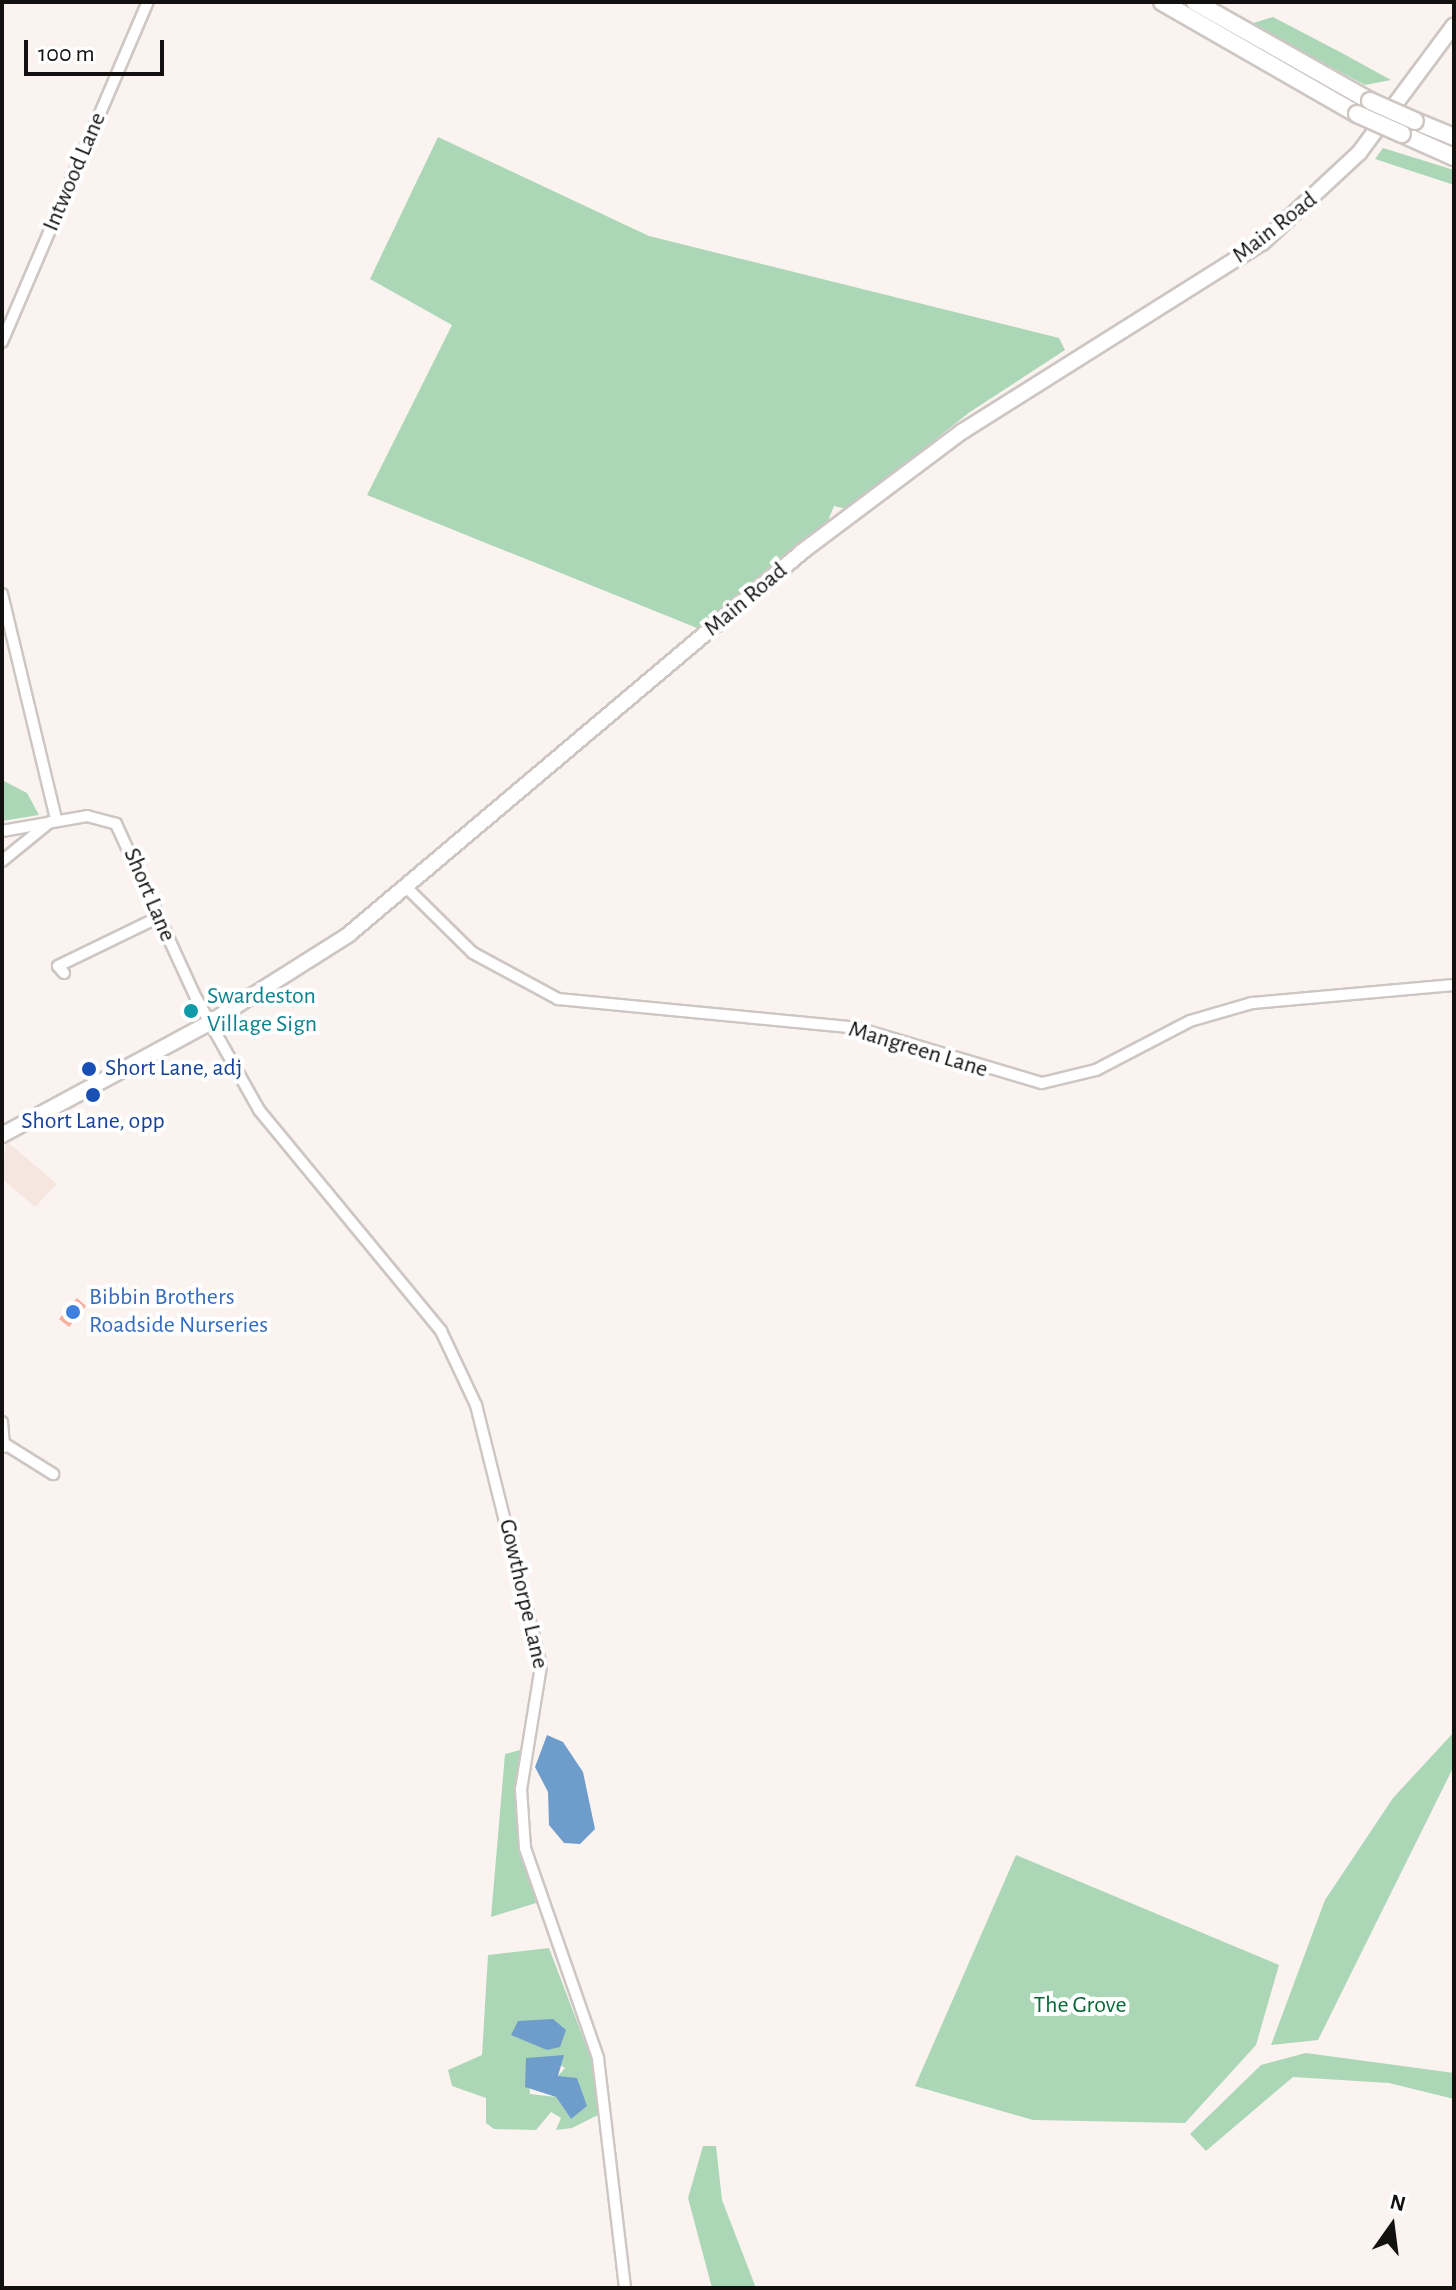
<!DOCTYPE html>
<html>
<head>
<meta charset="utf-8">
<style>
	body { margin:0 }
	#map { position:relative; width:1456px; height:2290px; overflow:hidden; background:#fbf3f0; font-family:"Alegreya Sans",sans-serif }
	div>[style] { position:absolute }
	.built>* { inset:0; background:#f6e6e0 }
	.green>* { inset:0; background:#abd7b6 }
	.water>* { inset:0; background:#6f9dcb }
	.building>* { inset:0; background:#f6b0a0 }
	.roads { filter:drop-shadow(2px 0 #cdc6c3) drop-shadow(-2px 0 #cdc6c3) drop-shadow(0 2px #cdc6c3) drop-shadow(0 -2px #cdc6c3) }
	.minor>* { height:10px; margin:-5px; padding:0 5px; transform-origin:5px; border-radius:5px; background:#fff }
	.secondary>* { height:14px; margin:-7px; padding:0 7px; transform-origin:7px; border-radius:7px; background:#fff }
	.trunk>* { height:16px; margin:-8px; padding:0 8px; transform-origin:8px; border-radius:8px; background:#fff }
	.bridges { filter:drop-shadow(2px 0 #cdc6c3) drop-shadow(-2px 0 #cdc6c3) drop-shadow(0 2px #cdc6c3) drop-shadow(0 -2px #cdc6c3) }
	.trunk-bridge>* { height:16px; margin:-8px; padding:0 8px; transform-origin:8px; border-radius:8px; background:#fff }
	.dots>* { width:22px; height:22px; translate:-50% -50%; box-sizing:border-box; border:4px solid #fff; border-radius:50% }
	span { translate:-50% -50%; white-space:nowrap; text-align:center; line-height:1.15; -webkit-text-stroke:8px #fff; paint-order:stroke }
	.street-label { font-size:24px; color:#131110 }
	.culture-label { font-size:24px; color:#0d838f }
	.left { translate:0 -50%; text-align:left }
	.transit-label { font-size:24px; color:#164399 }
	.shop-label { font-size:24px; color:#366cbe }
	.park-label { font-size:24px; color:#086937 }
	.frame { position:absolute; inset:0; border:4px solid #131110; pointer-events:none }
	.north { position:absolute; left:1352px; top:2186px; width:80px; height:80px; -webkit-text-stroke:6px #fff; paint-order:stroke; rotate:14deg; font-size:22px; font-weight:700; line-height:32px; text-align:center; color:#131110 }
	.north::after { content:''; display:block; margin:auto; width:28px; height:36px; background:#131110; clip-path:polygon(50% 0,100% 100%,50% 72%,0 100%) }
	.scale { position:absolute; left:24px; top:40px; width:140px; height:36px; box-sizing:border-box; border:4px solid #131110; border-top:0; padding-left:10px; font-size:24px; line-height:28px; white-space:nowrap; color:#131110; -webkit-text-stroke:6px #fff; paint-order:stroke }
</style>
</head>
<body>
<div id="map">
	<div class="built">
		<i style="clip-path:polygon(6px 1141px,57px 1184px,35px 1207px,2px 1179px)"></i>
	</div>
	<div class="green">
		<i style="clip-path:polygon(1273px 17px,1340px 52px,1391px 80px,1365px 85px,1250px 24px)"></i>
		<i style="clip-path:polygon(438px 137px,649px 236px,1059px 338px,1065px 350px,970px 412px,847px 509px,834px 506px,826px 526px,697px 628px,367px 495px,452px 325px,370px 279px)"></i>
		<i style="clip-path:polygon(1383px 148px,1454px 170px,1454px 185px,1375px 159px)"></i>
		<i style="clip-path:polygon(2px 780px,27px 793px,39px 815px,2px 821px)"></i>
		<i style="clip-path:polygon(1454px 1732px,1454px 1766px,1318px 2040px,1271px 2045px,1325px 1900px,1393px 1798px)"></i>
		<i style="clip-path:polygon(524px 1749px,517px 1819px,536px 1903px,491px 1917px,505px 1754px)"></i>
		<i style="clip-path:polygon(1016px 1855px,1279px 1965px,1256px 2045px,1185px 2123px,1033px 2120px,915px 2086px)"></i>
		<i style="clip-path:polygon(evenodd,549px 1948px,592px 2061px,598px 2115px,572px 2128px,556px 2130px,561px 2118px,551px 2112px,536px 2130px,494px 2129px,486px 2123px,486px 2098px,452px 2086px,448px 2070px,482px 2055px,488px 1955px,549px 1948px,526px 2058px,551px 2059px,565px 2068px,557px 2077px,571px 2119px,556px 2097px,530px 2094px,526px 2058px)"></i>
		<i style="clip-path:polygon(1306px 2053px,1454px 2073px,1454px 2099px,1389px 2083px,1293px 2077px,1206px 2151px,1190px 2134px,1261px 2065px)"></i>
		<i style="clip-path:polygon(703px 2146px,716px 2146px,722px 2200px,756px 2288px,712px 2288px,688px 2198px)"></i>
	</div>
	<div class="water">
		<i style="clip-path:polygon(547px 1735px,563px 1742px,583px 1772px,595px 1829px,580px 1844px,564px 1843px,549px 1825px,548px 1792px,535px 1767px)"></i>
		<i style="clip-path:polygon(553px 2019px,566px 2030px,560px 2047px,547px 2050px,511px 2035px,518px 2021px)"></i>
		<i style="clip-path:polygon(564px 2055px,558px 2076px,577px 2078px,587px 2106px,571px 2119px,556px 2097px,525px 2087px,526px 2058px)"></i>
	</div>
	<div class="building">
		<i style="clip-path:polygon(77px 1298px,86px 1306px,69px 1327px,59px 1319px)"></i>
	</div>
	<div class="roads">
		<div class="minor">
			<i style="left:2px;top:342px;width:370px;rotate:-66.8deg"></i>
			<i style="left:2px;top:594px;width:231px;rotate:76.5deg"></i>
			<i style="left:2px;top:831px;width:86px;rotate:-10deg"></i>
			<i style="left:87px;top:816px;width:30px;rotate:15deg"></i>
			<i style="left:116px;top:824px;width:192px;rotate:65.3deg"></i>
			<i style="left:196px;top:998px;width:129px;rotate:60.6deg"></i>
			<i style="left:259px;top:1110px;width:286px;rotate:50.5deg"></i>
			<i style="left:441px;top:1331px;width:82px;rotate:64.7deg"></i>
			<i style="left:476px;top:1405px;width:269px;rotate:76deg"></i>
			<i style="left:541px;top:1666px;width:125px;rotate:99.2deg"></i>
			<i style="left:521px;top:1789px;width:59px;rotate:86.1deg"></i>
			<i style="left:525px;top:1848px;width:222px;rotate:70.8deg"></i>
			<i style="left:598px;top:2058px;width:232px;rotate:83.3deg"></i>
			<i style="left:2px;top:861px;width:62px;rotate:-39.1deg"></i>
			<i style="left:405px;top:886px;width:95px;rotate:44.6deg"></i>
			<i style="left:473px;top:953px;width:97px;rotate:28.4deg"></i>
			<i style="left:558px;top:999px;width:300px;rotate:5.5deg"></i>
			<i style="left:857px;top:1028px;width:193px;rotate:16.6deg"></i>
			<i style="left:1042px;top:1083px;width:56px;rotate:-13.5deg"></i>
			<i style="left:1096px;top:1070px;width:106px;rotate:-27.5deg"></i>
			<i style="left:1190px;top:1021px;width:65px;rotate:-16.2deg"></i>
			<i style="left:1252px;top:1003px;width:203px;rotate:-5.1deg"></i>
			<i style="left:64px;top:973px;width:9px;rotate:-131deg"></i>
			<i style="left:58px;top:966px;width:110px;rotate:-25.9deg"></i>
			<i style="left:2px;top:1422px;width:25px;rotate:85deg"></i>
			<i style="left:5px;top:1444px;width:57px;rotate:32deg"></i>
		</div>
		<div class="secondary">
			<i style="left:2px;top:1135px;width:235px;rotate:-28.4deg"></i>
			<i style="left:209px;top:1023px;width:165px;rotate:-32.3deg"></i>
			<i style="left:348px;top:935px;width:595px;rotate:-40.16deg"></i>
			<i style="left:803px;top:551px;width:200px;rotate:-36.9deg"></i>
			<i style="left:963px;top:431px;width:353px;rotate:-32.2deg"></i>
			<i style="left:1262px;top:243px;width:132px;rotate:-42.9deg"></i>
			<i style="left:1359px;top:153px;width:159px;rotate:-53.4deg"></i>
		</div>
		<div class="trunk">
			<i style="left:1162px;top:2px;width:225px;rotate:29.9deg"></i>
			<i style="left:1195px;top:2px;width:201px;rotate:29.5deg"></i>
			<i style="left:1415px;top:121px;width:42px;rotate:22.3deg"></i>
			<i style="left:1402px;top:134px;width:57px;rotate:23.9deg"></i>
		</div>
	</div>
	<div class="bridges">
		<div class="trunk-bridge">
			<i style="left:1370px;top:101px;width:49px;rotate:24deg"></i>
			<i style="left:1357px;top:114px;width:49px;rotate:24deg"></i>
		</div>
	</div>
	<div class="dots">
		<i style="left:191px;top:1011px;background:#0f9aa8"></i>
		<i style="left:89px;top:1069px;background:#1a4fb4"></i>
		<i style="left:93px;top:1095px;background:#1a4fb4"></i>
		<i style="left:73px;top:1312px;background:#3f7fe0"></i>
	</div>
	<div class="street-label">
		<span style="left:75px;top:172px;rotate:-67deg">Intwood Lane</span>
		<span style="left:1275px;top:228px;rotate:-38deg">Main Road</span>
		<span style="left:746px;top:600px;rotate:-40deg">Main Road</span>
		<span style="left:149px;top:895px;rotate:67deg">Short Lane</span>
		<span style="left:918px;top:1050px;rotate:17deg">Mangreen Lane</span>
		<span style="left:523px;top:1594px;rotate:77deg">Gowthorpe Lane</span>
	</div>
	<div class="culture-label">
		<span class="left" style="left:207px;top:1011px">Swardeston<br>Village Sign</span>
	</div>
	<div class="transit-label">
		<span class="left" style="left:105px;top:1069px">Short Lane, adj</span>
		<span style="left:93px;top:1122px">Short Lane, opp</span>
	</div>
	<div class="shop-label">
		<span class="left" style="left:89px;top:1312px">Bibbin Brothers<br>Roadside Nurseries</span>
	</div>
	<div class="park-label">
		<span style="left:1080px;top:2006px">The Grove</span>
	</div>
	<div class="frame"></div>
	<div class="north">N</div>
	<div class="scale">100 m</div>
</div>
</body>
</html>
